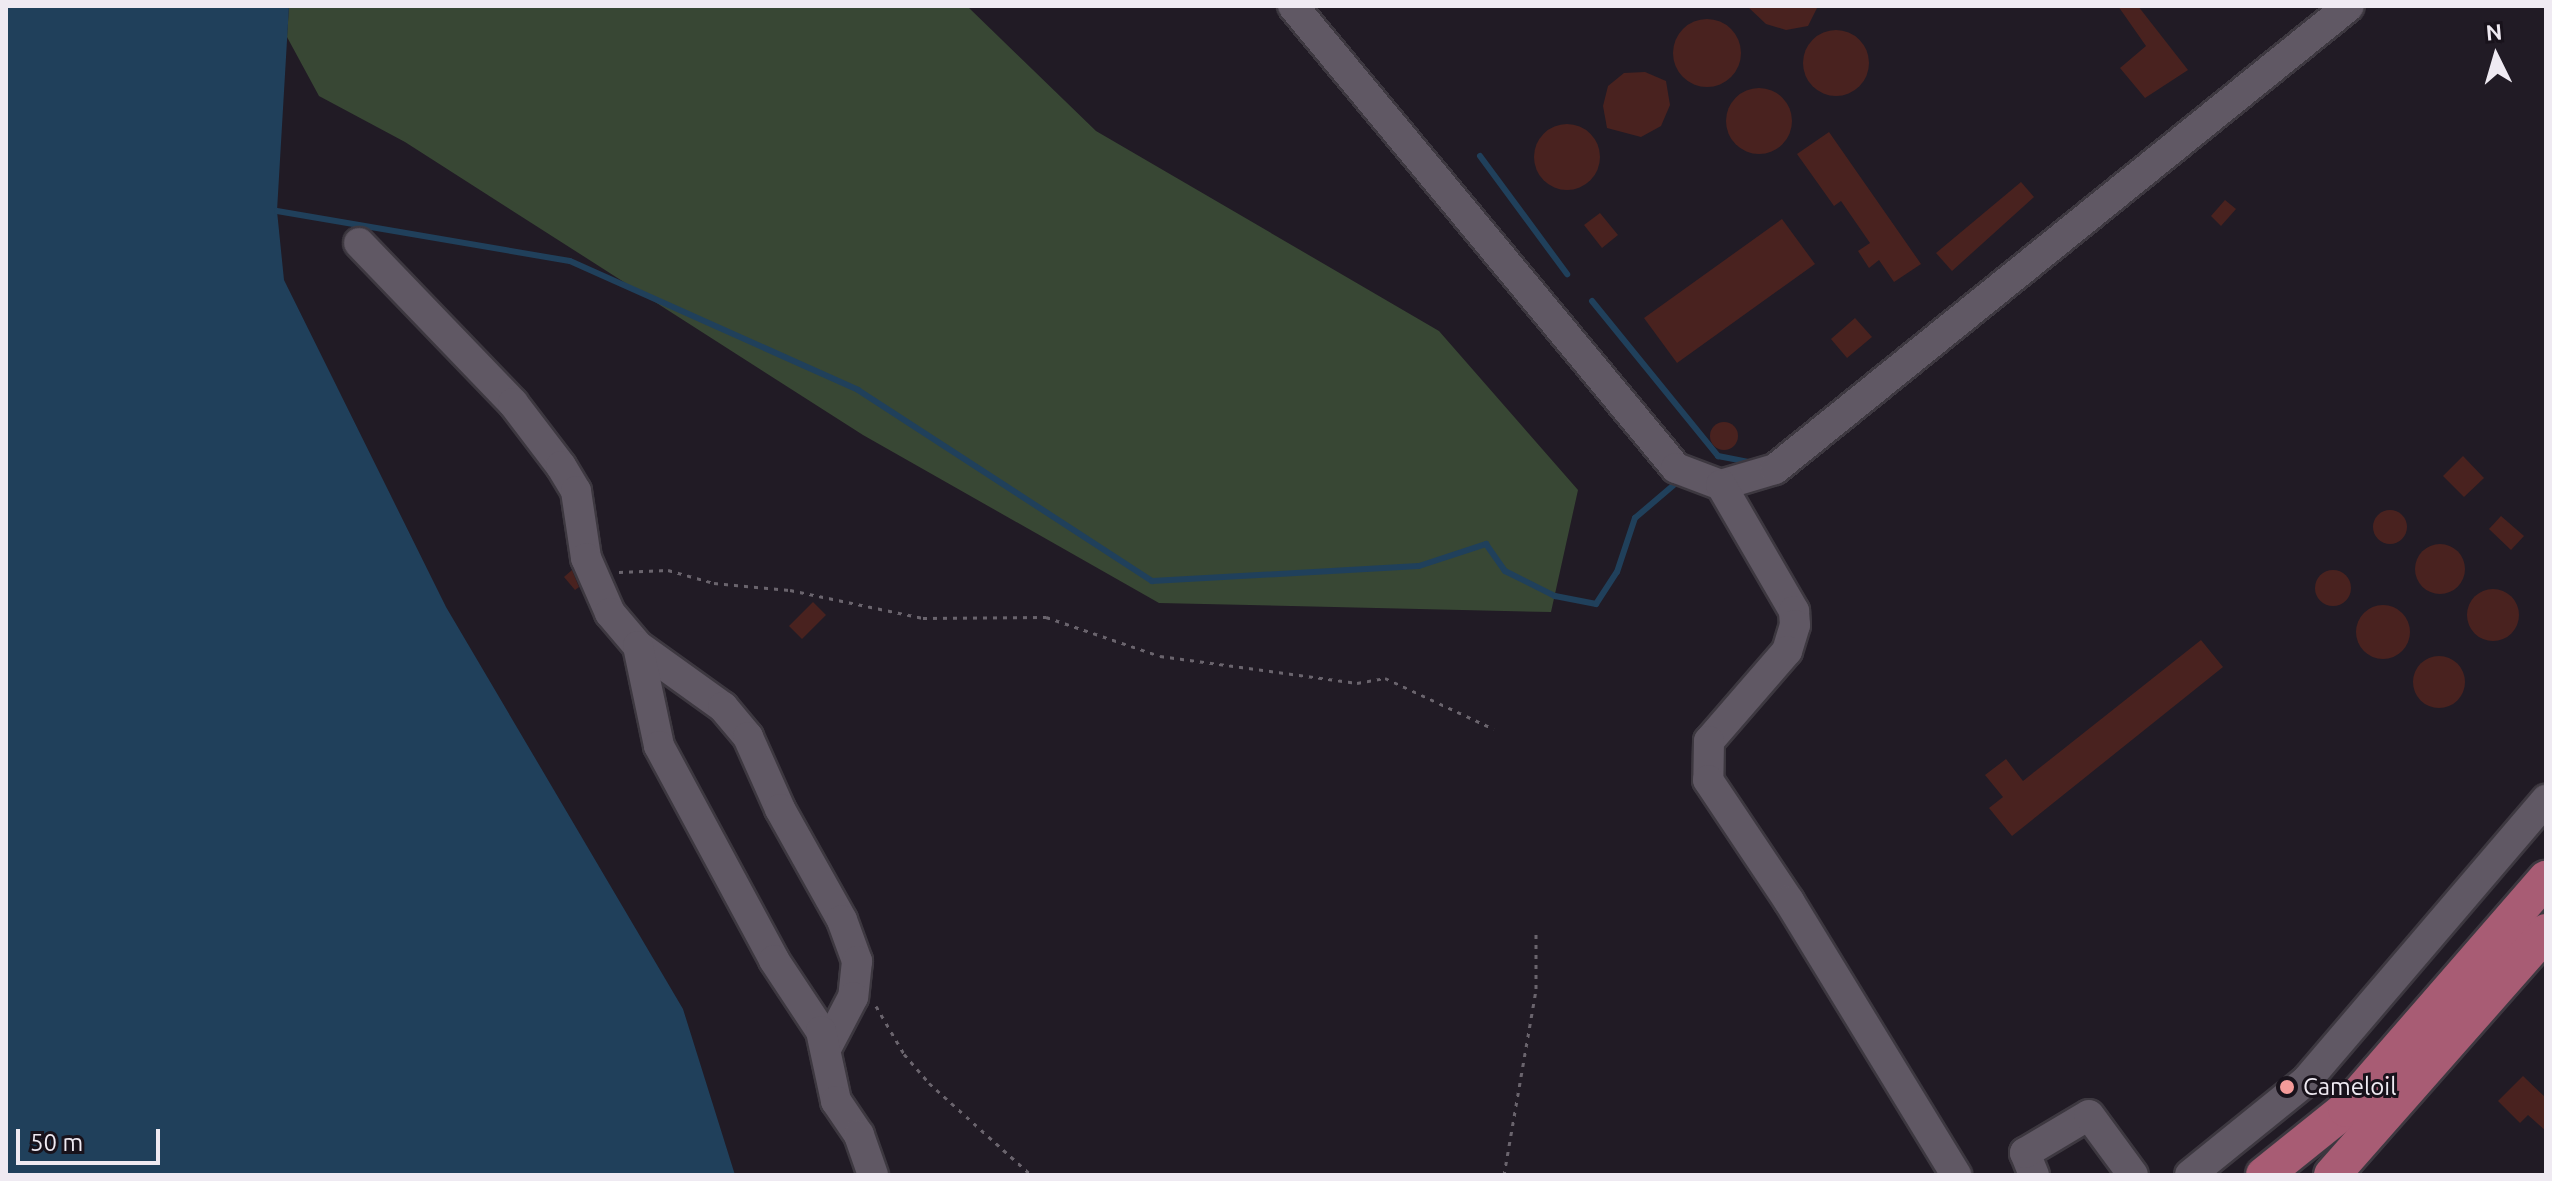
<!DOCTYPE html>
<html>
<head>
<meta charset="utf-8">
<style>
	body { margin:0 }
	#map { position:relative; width:2552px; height:1181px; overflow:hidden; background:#211b25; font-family:Ubuntu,sans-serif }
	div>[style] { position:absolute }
	.green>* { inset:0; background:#384734 }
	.water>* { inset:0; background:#20405b }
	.stream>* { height:6px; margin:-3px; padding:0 3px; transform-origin:3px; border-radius:3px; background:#20405b }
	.building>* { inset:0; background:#49221f }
	.round { border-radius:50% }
	.path>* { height:3px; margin-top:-1.5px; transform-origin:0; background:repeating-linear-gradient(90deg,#6a646d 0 4px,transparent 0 10px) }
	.roads { filter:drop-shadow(2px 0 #3d3840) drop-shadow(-2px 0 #3d3840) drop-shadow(0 2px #3d3840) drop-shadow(0 -2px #3d3840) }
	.minor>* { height:30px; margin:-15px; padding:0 15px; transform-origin:15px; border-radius:15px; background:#605864 }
	.major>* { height:36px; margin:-18px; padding:0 18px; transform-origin:18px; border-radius:18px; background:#a85c74 }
	.dots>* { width:22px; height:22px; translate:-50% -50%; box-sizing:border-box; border:4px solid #18121b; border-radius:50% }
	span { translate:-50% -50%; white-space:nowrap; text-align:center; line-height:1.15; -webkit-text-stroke:6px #18121b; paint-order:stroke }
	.poi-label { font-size:24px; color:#efeaf2 }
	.left { translate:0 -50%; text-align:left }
	.frame { position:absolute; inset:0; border:8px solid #efeaf2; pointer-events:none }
	.north { position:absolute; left:2456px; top:16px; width:80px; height:80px; -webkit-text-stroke:6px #18121b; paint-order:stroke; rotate:355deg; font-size:22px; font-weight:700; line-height:32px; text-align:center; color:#efeaf2 }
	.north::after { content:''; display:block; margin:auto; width:28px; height:36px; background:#efeaf2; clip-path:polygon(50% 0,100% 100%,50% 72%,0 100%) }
	.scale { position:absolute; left:16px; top:1129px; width:144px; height:36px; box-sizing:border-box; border:4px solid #efeaf2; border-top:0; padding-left:10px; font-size:24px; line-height:28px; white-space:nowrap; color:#efeaf2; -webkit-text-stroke:6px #18121b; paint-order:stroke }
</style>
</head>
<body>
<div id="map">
	<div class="green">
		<i style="clip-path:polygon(289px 6px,967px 6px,1096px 131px,1439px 331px,1578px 490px,1551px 612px,1159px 603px,863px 435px,405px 142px,319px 96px,287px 37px)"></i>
	</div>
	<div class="water">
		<i style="clip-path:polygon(6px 6px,289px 6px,277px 211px,284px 280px,446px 607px,683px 1009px,735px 1175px,6px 1175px)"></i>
	</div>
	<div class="stream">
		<i style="left:1480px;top:156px;width:147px;rotate:53.6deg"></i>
		<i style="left:277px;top:211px;width:297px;rotate:9.7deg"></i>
		<i style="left:570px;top:261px;width:316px;rotate:24.1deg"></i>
		<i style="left:858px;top:390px;width:351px;rotate:33deg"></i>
		<i style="left:1152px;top:581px;width:267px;rotate:-3.2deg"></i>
		<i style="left:1419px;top:566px;width:71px;rotate:-18.2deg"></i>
		<i style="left:1486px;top:544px;width:33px;rotate:55deg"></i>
		<i style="left:1505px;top:571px;width:56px;rotate:26.6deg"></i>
		<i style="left:1555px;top:596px;width:42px;rotate:11deg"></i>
		<i style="left:1596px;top:604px;width:38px;rotate:-57deg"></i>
		<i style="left:1617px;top:572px;width:57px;rotate:-71.6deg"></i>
		<i style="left:1635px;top:518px;width:62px;rotate:-40.4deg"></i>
		<i style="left:1592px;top:301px;width:200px;rotate:50.9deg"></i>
		<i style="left:1718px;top:456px;width:36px;rotate:11deg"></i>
	</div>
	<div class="building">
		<i style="clip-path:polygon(1747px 6px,1818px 6px,1808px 26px,1786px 30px,1766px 24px)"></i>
		<i style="clip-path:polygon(2118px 6px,2138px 6px,2188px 70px,2145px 98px,2120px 68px,2146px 46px)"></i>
		<i class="round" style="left:1673px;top:19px;width:68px;height:68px"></i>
		<i class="round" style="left:1803px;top:30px;width:66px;height:66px"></i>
		<i style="clip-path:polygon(1645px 72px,1666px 81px,1670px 105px,1661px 126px,1641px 137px,1607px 128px,1603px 106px,1608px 86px,1624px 73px)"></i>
		<i class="round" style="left:1726px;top:88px;width:66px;height:66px"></i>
		<i class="round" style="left:1534px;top:124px;width:66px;height:66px"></i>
		<i style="clip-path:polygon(1829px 132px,1921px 264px,1894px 282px,1879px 260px,1869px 268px,1858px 251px,1870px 243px,1841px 201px,1834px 206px,1797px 154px)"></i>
		<i style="clip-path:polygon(2021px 182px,2034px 197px,1952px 271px,1936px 253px)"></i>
		<i style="clip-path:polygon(2225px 200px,2236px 209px,2221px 226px,2211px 216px)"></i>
		<i style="clip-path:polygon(1600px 213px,1618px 235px,1602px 248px,1584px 225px)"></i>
		<i style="clip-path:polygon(1782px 219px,1815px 264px,1677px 363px,1644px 318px)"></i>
		<i style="clip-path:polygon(1855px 318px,1872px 337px,1847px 358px,1831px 339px)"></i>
		<i class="round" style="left:1710px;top:422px;width:28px;height:28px"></i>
		<i style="clip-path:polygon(2463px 456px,2484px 478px,2464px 497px,2443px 476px)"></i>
		<i class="round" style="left:2373px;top:510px;width:34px;height:34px"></i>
		<i style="clip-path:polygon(2501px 516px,2524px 536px,2511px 550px,2489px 529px)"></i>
		<i class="round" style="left:2415px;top:544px;width:50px;height:50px"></i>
		<i class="round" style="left:2315px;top:570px;width:36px;height:36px"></i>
		<i style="clip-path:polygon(572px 570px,579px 587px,575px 590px,564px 577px)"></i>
		<i class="round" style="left:2467px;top:589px;width:52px;height:52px"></i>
		<i style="clip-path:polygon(813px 602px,826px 615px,802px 639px,789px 626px)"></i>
		<i class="round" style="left:2356px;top:605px;width:54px;height:54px"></i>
		<i style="clip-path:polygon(2201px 640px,2223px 667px,2012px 836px,1989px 808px,2003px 797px,1985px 775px,2006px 759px,2023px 781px)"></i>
		<i class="round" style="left:2413px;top:656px;width:52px;height:52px"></i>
		<i style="clip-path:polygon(2523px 1076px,2546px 1098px,2546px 1131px,2528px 1115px,2520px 1123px,2498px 1101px)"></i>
	</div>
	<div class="path">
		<i style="left:619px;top:572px;width:49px;rotate:-2.3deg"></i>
		<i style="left:668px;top:570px;width:48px;rotate:15.8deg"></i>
		<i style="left:714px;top:583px;width:76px;rotate:5.3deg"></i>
		<i style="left:790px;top:590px;width:136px;rotate:11.9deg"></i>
		<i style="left:923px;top:618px;width:123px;rotate:-0.5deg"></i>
		<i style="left:1046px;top:617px;width:120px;rotate:18.9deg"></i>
		<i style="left:1160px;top:656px;width:199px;rotate:7.8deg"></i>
		<i style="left:1357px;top:683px;width:28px;rotate:-10deg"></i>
		<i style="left:1385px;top:678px;width:120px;rotate:25.1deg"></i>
		<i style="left:876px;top:1006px;width:56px;rotate:59.7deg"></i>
		<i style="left:904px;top:1054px;width:38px;rotate:49deg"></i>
		<i style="left:929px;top:1083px;width:137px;rotate:42deg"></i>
		<i style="left:1504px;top:1175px;width:189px;rotate:-80.2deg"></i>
		<i style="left:1536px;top:989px;width:60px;rotate:-90deg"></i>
	</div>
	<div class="roads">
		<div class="minor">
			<i style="left:1293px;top:6px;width:600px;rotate:50.34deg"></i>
			<i style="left:1676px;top:468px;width:48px;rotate:20.7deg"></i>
			<i style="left:1721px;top:485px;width:56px;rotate:-16.5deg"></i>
			<i style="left:1775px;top:469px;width:737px;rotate:-38.89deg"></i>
			<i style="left:359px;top:243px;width:222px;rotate:46.1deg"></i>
			<i style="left:513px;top:403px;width:79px;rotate:52.7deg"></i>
			<i style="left:561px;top:466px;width:29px;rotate:59deg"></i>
			<i style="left:576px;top:491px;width:68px;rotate:81.5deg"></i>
			<i style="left:586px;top:558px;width:60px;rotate:66.4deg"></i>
			<i style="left:610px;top:613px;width:43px;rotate:49.7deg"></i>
			<i style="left:638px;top:646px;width:105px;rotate:35.7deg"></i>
			<i style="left:723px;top:707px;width:39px;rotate:50deg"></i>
			<i style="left:748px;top:737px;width:79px;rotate:66deg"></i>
			<i style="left:780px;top:809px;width:127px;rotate:60.8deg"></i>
			<i style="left:842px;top:920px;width:44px;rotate:69.9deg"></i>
			<i style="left:857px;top:961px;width:36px;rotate:96deg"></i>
			<i style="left:853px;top:997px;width:56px;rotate:117.5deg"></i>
			<i style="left:1721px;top:485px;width:146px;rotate:59.9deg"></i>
			<i style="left:1794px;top:611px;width:14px;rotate:86deg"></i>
			<i style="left:1795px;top:625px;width:27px;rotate:107deg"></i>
			<i style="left:1787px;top:651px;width:119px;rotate:130.9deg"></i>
			<i style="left:1709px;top:741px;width:39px;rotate:91deg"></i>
			<i style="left:1708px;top:780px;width:146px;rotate:56.2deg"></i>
			<i style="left:1789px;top:901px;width:321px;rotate:58.6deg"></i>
			<i style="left:638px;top:646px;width:102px;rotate:78.1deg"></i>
			<i style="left:659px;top:746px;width:243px;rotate:61.7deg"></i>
			<i style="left:774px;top:960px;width:85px;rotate:56.5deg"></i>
			<i style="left:821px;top:1031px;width:72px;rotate:77.9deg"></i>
			<i style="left:836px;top:1101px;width:41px;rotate:55.9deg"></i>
			<i style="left:859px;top:1135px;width:42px;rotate:70.7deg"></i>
			<i style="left:2034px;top:1175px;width:24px;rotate:-112deg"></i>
			<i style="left:2025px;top:1153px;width:74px;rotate:-30.7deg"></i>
			<i style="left:2089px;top:1115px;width:74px;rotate:53.7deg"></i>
			<i style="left:2190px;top:1175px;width:149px;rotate:-39deg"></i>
			<i style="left:2306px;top:1081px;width:370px;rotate:-49.5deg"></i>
		</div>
		<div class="major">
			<i style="left:2264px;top:1175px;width:105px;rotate:-38.8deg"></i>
			<i style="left:2346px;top:1109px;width:305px;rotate:-49deg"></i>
			<i style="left:2332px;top:1175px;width:324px;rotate:-48.6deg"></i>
		</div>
	</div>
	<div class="dots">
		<i style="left:2287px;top:1087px;background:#f59b9a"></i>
	</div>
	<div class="poi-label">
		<span class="left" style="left:2303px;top:1087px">Cameloil</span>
	</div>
	<div class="frame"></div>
	<div class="north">N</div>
	<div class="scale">50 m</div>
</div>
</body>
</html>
